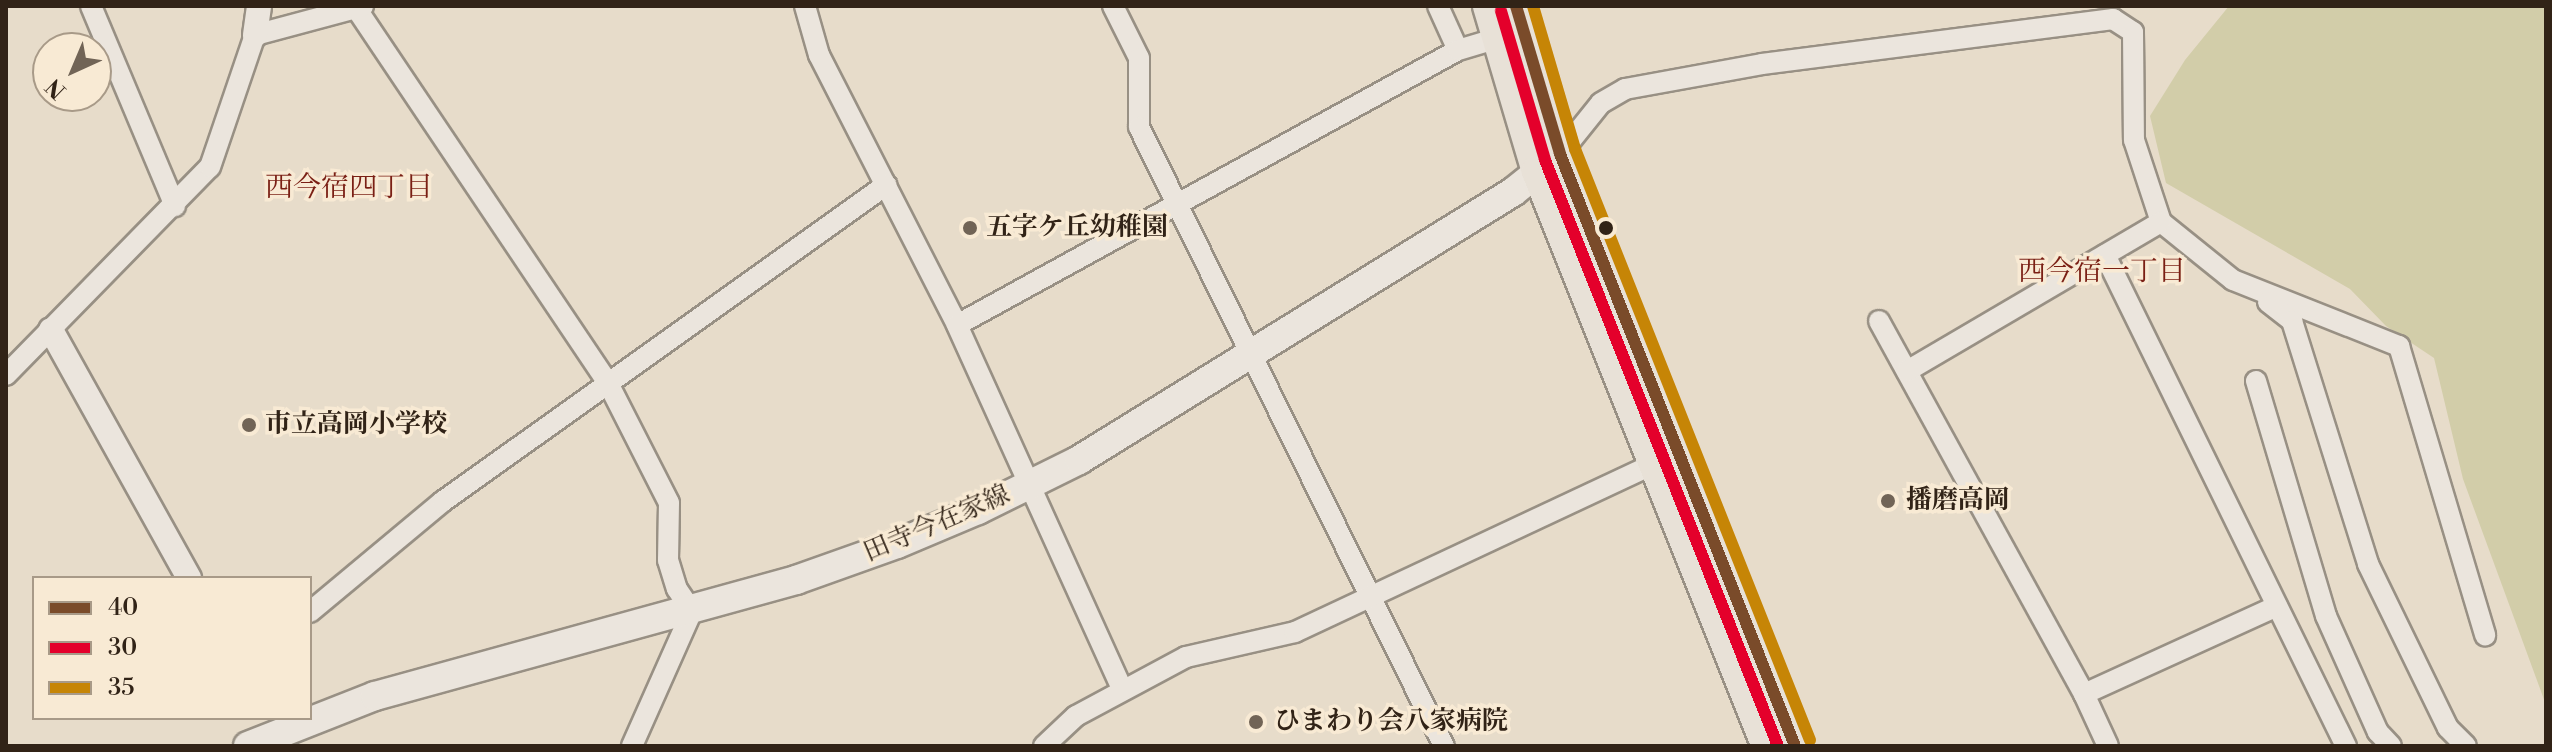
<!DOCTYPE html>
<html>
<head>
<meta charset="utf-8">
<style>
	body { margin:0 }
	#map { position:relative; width:2552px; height:752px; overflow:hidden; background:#e7dcca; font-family:"Libre Bodoni","Noto Serif JP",serif }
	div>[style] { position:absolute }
	.green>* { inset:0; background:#d2cda9 }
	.roads { filter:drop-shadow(2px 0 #989084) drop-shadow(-2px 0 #989084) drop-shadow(0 2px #989084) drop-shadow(0 -2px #989084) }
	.minor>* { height:20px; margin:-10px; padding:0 10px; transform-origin:10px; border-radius:10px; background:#ebe5dd }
	.tertiary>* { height:24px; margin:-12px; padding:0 12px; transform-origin:12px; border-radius:12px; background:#ebe5dd }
	.secondary>* { height:28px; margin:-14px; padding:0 14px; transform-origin:14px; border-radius:14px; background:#ebe5dd }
	.trunk>* { height:34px; margin:-17px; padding:0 17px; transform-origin:17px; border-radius:17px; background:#e8e1d7 }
	.bus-1>* { height:12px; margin:-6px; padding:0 6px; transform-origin:6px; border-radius:6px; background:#7a4b2a }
	.bus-2>* { height:12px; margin:-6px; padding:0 6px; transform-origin:6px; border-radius:6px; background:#e4002b }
	.bus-3>* { height:12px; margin:-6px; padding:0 6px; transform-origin:6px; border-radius:6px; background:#c68506 }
	.dots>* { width:22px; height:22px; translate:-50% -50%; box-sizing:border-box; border:4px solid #f8ead4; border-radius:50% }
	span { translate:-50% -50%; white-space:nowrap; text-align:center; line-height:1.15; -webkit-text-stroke:7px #f8ead4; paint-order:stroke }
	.poi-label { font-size:26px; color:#312317; font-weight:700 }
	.left { translate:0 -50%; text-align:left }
	.street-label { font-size:26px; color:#312317 }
	.neighbourhood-label { font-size:28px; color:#7a1f14 }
	.frame { position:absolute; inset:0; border:8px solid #312317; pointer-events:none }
	.legend { position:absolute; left:32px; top:576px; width:280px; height:144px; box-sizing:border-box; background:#f8ead4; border:2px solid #a89a88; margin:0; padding:10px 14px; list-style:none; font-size:24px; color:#312317 }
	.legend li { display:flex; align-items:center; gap:16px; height:40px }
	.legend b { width:40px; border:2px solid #a89a88 }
	.north { position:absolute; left:32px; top:32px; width:80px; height:80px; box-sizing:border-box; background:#f8ead4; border:2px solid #a89a88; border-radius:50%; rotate:224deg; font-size:22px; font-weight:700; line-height:32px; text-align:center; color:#312317 }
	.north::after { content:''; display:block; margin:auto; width:28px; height:36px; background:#716456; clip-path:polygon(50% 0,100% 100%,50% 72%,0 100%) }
</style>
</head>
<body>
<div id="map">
	<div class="green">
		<i style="clip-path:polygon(2229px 6px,2546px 6px,2546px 705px,2463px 479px,2434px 358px,2386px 326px,2350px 289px,2166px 183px,2150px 116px,2185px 60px)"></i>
	</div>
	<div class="roads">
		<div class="minor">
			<i style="left:91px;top:6px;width:217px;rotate:67.2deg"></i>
			<i style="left:805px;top:6px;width:51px;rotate:74.1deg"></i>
			<i style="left:819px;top:55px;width:303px;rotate:62.9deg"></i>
			<i style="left:957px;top:325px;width:399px;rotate:65.6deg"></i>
			<i style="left:1113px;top:6px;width:58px;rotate:63.4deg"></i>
			<i style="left:1139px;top:58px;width:69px;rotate:90deg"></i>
			<i style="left:1139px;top:127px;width:690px;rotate:63.77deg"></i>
			<i style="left:1438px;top:6px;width:48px;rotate:65.6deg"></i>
			<i style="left:356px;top:8px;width:454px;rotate:56.1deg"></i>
			<i style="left:609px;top:385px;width:132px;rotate:63deg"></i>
			<i style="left:669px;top:503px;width:57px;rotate:91deg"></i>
			<i style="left:668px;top:560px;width:30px;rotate:73deg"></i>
			<i style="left:677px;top:589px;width:27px;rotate:56deg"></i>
			<i style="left:692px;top:611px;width:148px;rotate:114deg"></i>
			<i style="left:1560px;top:154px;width:65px;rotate:-51.2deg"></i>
			<i style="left:1601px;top:103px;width:28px;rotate:-30deg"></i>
			<i style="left:1625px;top:89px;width:139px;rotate:-10.3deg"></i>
			<i style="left:1762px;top:64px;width:354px;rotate:-7.3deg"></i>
			<i style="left:2113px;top:19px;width:24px;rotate:33deg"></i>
			<i style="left:2133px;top:32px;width:108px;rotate:89.5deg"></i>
			<i style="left:2134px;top:140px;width:86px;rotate:71.8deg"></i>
			<i style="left:2161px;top:222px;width:92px;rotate:38.9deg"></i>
			<i style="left:2233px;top:280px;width:179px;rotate:21.7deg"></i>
			<i style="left:2399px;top:346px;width:302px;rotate:73.4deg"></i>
			<i style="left:2105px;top:255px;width:547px;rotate:63.86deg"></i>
			<i style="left:2268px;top:302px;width:31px;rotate:38deg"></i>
			<i style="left:2292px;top:321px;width:255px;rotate:72.6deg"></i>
			<i style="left:2368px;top:564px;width:182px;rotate:64deg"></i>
			<i style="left:2448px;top:728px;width:25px;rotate:45deg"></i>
			<i style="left:1879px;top:321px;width:426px;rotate:61.2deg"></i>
			<i style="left:2084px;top:694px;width:57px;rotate:65.2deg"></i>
			<i style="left:957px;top:325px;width:572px;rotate:-28.76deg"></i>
			<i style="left:1458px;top:50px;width:42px;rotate:-16.7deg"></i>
			<i style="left:1907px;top:371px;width:294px;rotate:-30.4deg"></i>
			<i style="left:6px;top:375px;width:291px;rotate:-45.6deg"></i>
			<i style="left:210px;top:167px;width:139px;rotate:-71.2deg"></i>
			<i style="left:255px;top:35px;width:112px;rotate:-15deg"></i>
			<i style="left:2256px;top:381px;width:245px;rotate:73.4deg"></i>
			<i style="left:2326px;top:616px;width:127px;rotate:65.9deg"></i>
			<i style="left:2378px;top:732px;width:19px;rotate:47deg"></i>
			<i style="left:310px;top:612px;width:172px;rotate:-39.8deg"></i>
			<i style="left:442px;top:502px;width:546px;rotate:-35.53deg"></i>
			<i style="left:2084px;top:694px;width:212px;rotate:-24.5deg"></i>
			<i style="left:1044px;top:746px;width:44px;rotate:-43.2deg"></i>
			<i style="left:1076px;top:716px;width:125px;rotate:-28.2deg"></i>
			<i style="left:1186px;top:657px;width:112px;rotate:-12.9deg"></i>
			<i style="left:1295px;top:632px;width:396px;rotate:-25.1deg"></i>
		</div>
		<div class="tertiary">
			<i style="left:255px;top:35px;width:29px;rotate:-82deg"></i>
			<i style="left:51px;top:330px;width:284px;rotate:60.9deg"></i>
		</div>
		<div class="secondary">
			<i style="left:248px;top:746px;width:136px;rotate:-21.5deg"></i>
			<i style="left:375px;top:696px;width:437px;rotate:-15.4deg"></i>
			<i style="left:796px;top:580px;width:107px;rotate:-19.6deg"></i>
			<i style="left:897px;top:544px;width:88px;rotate:-22.8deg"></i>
			<i style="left:978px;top:510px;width:113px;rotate:-26.3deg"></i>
			<i style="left:1079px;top:460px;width:510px;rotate:-31.7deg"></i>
			<i style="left:1513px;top:192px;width:51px;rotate:-38.7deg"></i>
		</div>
		<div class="trunk">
			<i style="left:1490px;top:6px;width:172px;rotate:73.5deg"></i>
			<i style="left:1539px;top:171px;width:619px;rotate:68.2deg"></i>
			<i style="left:1516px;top:6px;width:154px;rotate:73.4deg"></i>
			<i style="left:1560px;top:154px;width:637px;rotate:68.35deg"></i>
		</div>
	</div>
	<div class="bus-1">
		<i style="left:1516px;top:6px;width:154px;rotate:73.4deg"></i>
		<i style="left:1560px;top:154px;width:637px;rotate:68.35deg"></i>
	</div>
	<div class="bus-2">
		<i style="left:1501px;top:11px;width:155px;rotate:73.5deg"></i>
		<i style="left:1545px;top:160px;width:631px;rotate:68.32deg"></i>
	</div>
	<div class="bus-3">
		<i style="left:1533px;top:6px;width:149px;rotate:73.6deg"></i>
		<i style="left:1575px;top:149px;width:636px;rotate:68.32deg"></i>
	</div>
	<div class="dots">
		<i style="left:970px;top:228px;background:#716456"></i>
		<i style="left:1606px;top:228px;background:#312317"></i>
		<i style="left:249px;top:425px;background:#716456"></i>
		<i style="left:1888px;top:501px;background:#716456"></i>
		<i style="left:1256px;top:722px;background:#716456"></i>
	</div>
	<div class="poi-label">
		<span class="left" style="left:986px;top:228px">五字ケ丘幼稚園</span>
		<span class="left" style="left:265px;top:425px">市立高岡小学校</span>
		<span class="left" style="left:1906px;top:501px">播磨高岡</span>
		<span class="left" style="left:1274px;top:722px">ひまわり会八家病院</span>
	</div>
	<div class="street-label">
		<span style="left:937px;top:524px;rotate:-23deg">田寺今在家線</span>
	</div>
	<div class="neighbourhood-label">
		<span style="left:349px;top:188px">西今宿四丁目</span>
		<span style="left:2102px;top:272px">西今宿一丁目</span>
	</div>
	<div class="frame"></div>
	<ul class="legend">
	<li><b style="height:10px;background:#7a4b2a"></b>40</li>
	<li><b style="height:10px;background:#e4002b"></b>30</li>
	<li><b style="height:10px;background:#c68506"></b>35</li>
	</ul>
	<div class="north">N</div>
</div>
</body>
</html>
